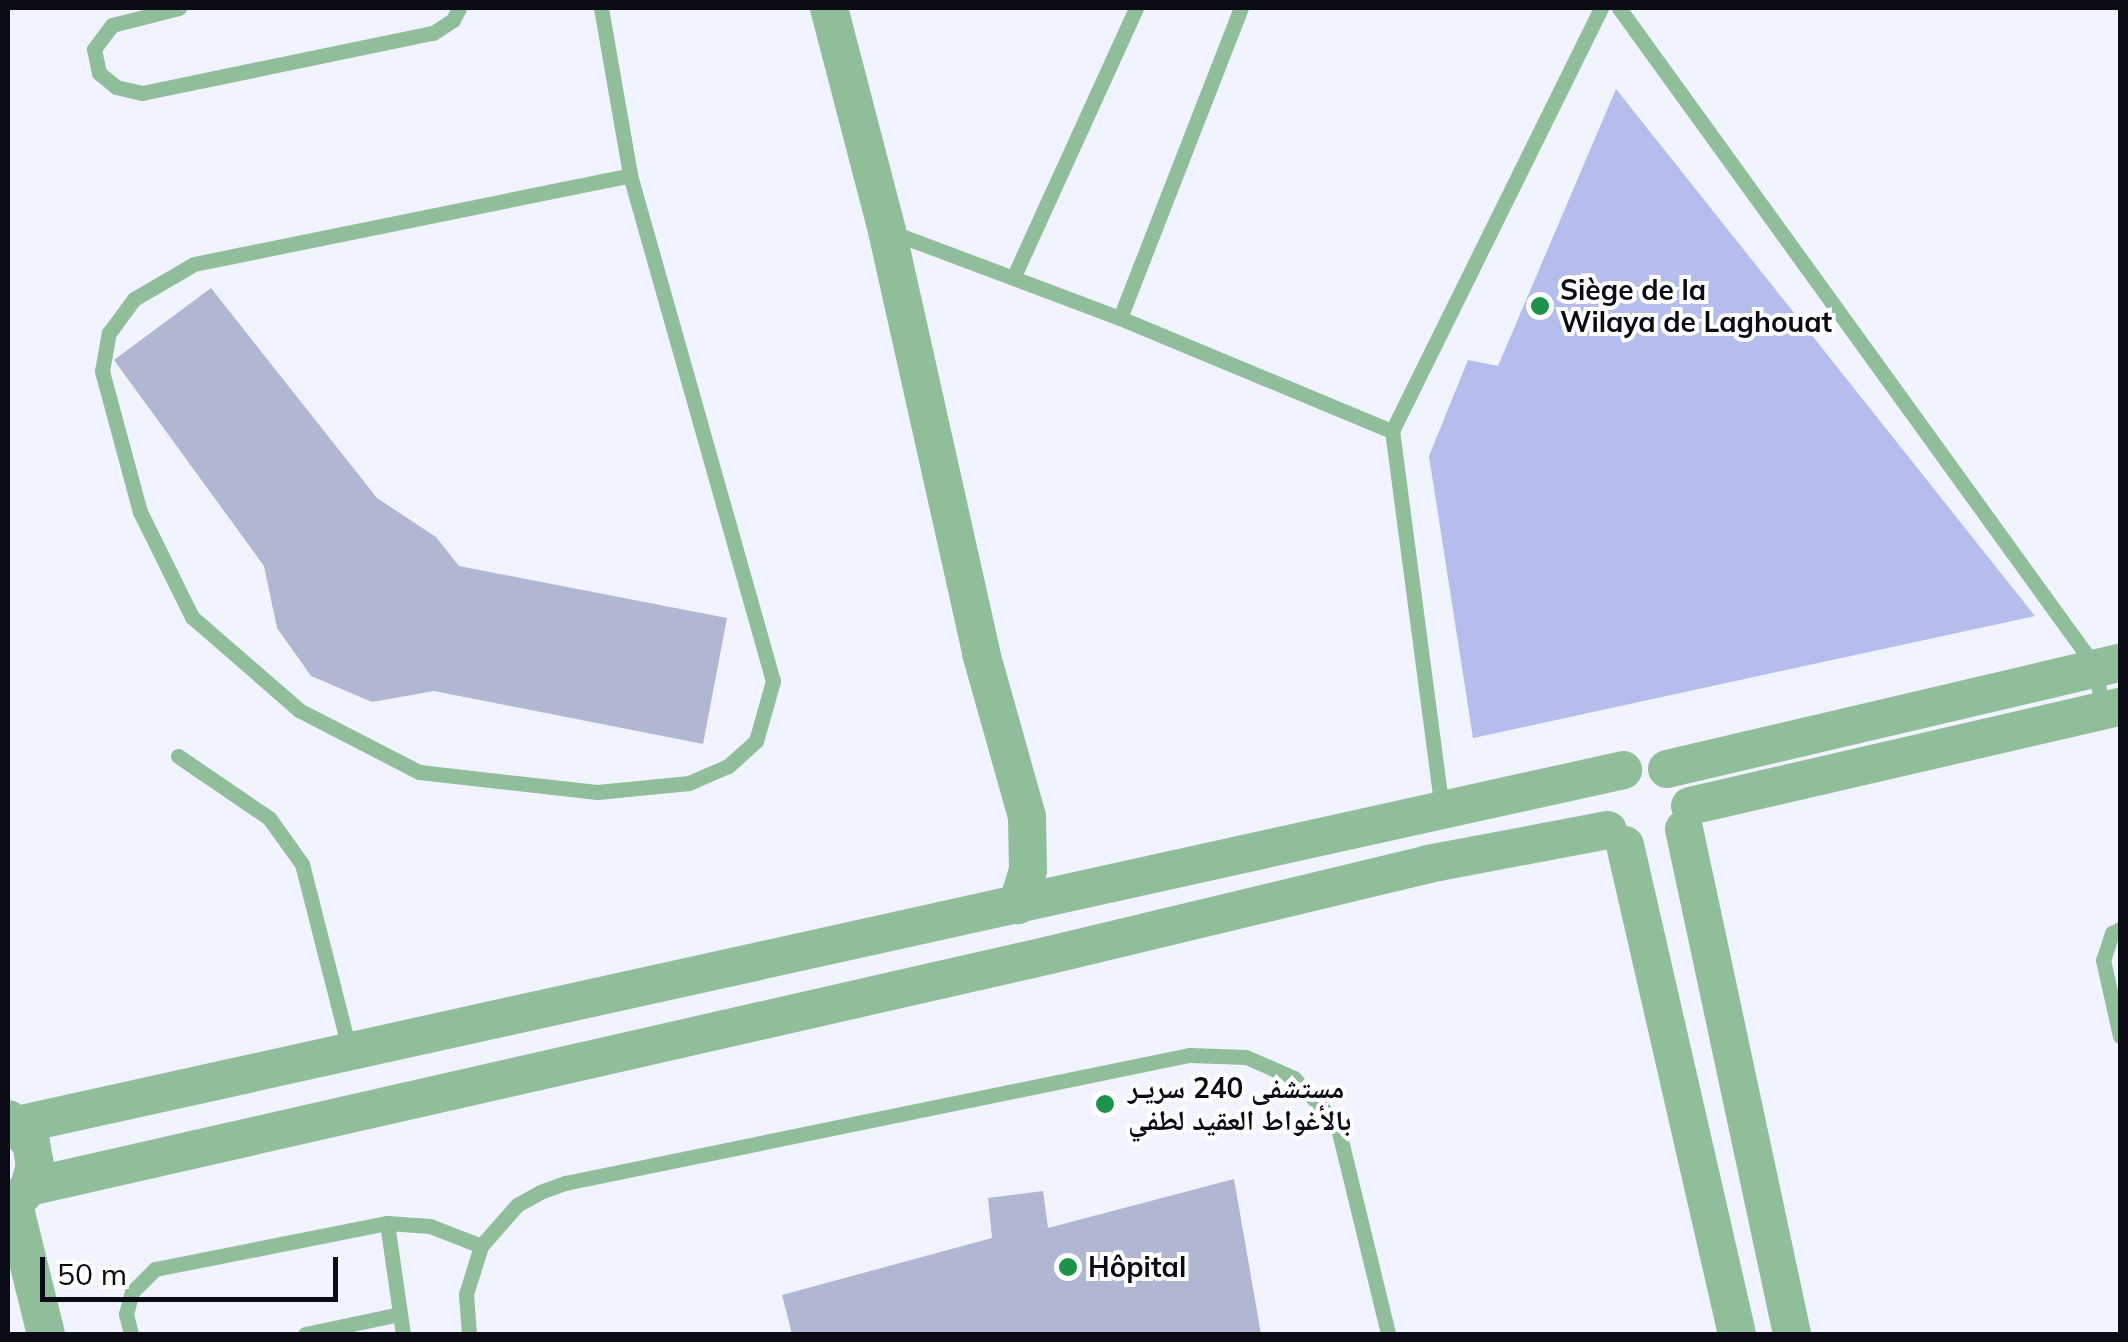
<!DOCTYPE html>
<html>
<head>
<meta charset="utf-8">
<style>
	body { margin:0 }
	#map { position:relative; width:2128px; height:1342px; overflow:hidden; background:#f1f3ff; font-family:Mulish,"Noto Naskh Arabic",sans-serif }
	div>[style] { position:absolute }
	.green>* { inset:0; background:#b4bdeb }
	.building>* { inset:0; background:#b1b7d2 }
	.service>* { height:15px; margin:-7.5px; padding:0 7.5px; transform-origin:7.5px; border-radius:7.5px; background:#90be9a }
	.tertiary>* { height:38px; margin:-19px; padding:0 19px; transform-origin:19px; border-radius:19px; background:#90be9a }
	.dots>* { width:28px; height:28px; translate:-50% -50%; box-sizing:border-box; border:5px solid #fff; border-radius:50% }
	span { translate:-50% -50%; white-space:nowrap; text-align:center; line-height:1.15; -webkit-text-stroke:8px #fff; paint-order:stroke }
	.poi-label { font-size:28px; color:#0a0b14; font-weight:700 }
	.left { translate:0 -50%; text-align:left }
	.frame { position:absolute; inset:0; border:10px solid #0a0b14; pointer-events:none }
	.scale { position:absolute; left:40px; top:1257px; width:298px; height:45px; box-sizing:border-box; border:5px solid #0a0b14; border-top:0; padding-left:12px; font-size:30px; line-height:35px; white-space:nowrap; color:#0a0b14; -webkit-text-stroke:8px #fff; paint-order:stroke }
</style>
</head>
<body>
<div id="map">
	<div class="green">
		<i style="clip-path:polygon(1616px 89px,2035px 616px,1473px 738px,1429px 456px,1468px 360px,1498px 366px)"></i>
	</div>
	<div class="building">
		<i style="clip-path:polygon(211px 288px,377px 498px,436px 537px,459px 566px,727px 618px,703px 744px,434px 691px,372px 702px,311px 676px,277px 628px,264px 566px,114px 360px)"></i>
		<i style="clip-path:polygon(1234px 1179px,1261px 1334px,792px 1334px,782px 1295px,992px 1238px,988px 1198px,1043px 1191px,1048px 1228px)"></i>
	</div>
	<div class="service">
		<i style="left:179px;top:8px;width:69px;rotate:165.8deg"></i>
		<i style="left:112px;top:25px;width:30px;rotate:127deg"></i>
		<i style="left:94px;top:49px;width:25px;rotate:78deg"></i>
		<i style="left:99px;top:73px;width:22px;rotate:39deg"></i>
		<i style="left:116px;top:87px;width:27px;rotate:13deg"></i>
		<i style="left:142px;top:93px;width:297px;rotate:-11.7deg"></i>
		<i style="left:433px;top:33px;width:24px;rotate:-33deg"></i>
		<i style="left:453px;top:20px;width:13px;rotate:-63deg"></i>
		<i style="left:601px;top:8px;width:169px;rotate:80.1deg"></i>
		<i style="left:630px;top:175px;width:526px;rotate:74.22deg"></i>
		<i style="left:773px;top:681px;width:62px;rotate:105.8deg"></i>
		<i style="left:756px;top:741px;width:38px;rotate:138deg"></i>
		<i style="left:728px;top:766px;width:43px;rotate:156.4deg"></i>
		<i style="left:689px;top:783px;width:92px;rotate:174.4deg"></i>
		<i style="left:597px;top:792px;width:179px;rotate:-173.6deg"></i>
		<i style="left:419px;top:772px;width:135px;rotate:-152.7deg"></i>
		<i style="left:299px;top:710px;width:142px;rotate:-139deg"></i>
		<i style="left:192px;top:617px;width:117px;rotate:-116.3deg"></i>
		<i style="left:140px;top:512px;width:146px;rotate:-105.1deg"></i>
		<i style="left:102px;top:371px;width:39px;rotate:-80deg"></i>
		<i style="left:109px;top:333px;width:42px;rotate:-53.7deg"></i>
		<i style="left:134px;top:299px;width:69px;rotate:-30.3deg"></i>
		<i style="left:194px;top:264px;width:445px;rotate:-11.5deg"></i>
		<i style="left:1619px;top:8px;width:814px;rotate:54.14deg"></i>
		<i style="left:2096px;top:668px;width:43px;rotate:82.1deg"></i>
		<i style="left:891px;top:232px;width:245px;rotate:20.6deg"></i>
		<i style="left:1120px;top:318px;width:295px;rotate:22.6deg"></i>
		<i style="left:1014px;top:276px;width:294px;rotate:-65.5deg"></i>
		<i style="left:1120px;top:318px;width:333px;rotate:-68.7deg"></i>
		<i style="left:178px;top:756px;width:110px;rotate:34.3deg"></i>
		<i style="left:269px;top:818px;width:57px;rotate:54.3deg"></i>
		<i style="left:302px;top:864px;width:191px;rotate:75.7deg"></i>
		<i style="left:1442px;top:810px;width:382px;rotate:-97.5deg"></i>
		<i style="left:1392px;top:431px;width:472px;rotate:-63.7deg"></i>
		<i style="left:2120px;top:929px;width:9px;rotate:153deg"></i>
		<i style="left:2112px;top:933px;width:28px;rotate:108deg"></i>
		<i style="left:2103px;top:960px;width:78px;rotate:77.4deg"></i>
		<i style="left:387px;top:1223px;width:112px;rotate:81.8deg"></i>
		<i style="left:131px;top:1334px;width:21px;rotate:-104deg"></i>
		<i style="left:126px;top:1314px;width:23px;rotate:-75deg"></i>
		<i style="left:132px;top:1292px;width:33px;rotate:-45deg"></i>
		<i style="left:155px;top:1269px;width:237px;rotate:-11.2deg"></i>
		<i style="left:387px;top:1223px;width:43px;rotate:4deg"></i>
		<i style="left:430px;top:1226px;width:55px;rotate:21.4deg"></i>
		<i style="left:305px;top:1334px;width:97px;rotate:-11.9deg"></i>
		<i style="left:469px;top:1334px;width:40px;rotate:-94.3deg"></i>
		<i style="left:466px;top:1294px;width:50px;rotate:-72.6deg"></i>
		<i style="left:481px;top:1246px;width:55px;rotate:-48.7deg"></i>
		<i style="left:517px;top:1205px;width:26px;rotate:-29deg"></i>
		<i style="left:540px;top:1192px;width:27px;rotate:-20deg"></i>
		<i style="left:565px;top:1183px;width:637px;rotate:-11.59deg"></i>
		<i style="left:1189px;top:1055px;width:57px;rotate:2deg"></i>
		<i style="left:1246px;top:1057px;width:52px;rotate:23.6deg"></i>
		<i style="left:1294px;top:1078px;width:63px;rotate:46.9deg"></i>
		<i style="left:1337px;top:1124px;width:216px;rotate:76.3deg"></i>
	</div>
	<div class="tertiary">
		<i style="left:829px;top:8px;width:230px;rotate:75.4deg"></i>
		<i style="left:887px;top:231px;width:432px;rotate:77.4deg"></i>
		<i style="left:981px;top:653px;width:170px;rotate:74.3deg"></i>
		<i style="left:1027px;top:817px;width:53px;rotate:88.9deg"></i>
		<i style="left:1028px;top:870px;width:37px;rotate:107deg"></i>
		<i style="left:1667px;top:769px;width:465px;rotate:-13.2deg"></i>
		<i style="left:1690px;top:806px;width:441px;rotate:-13deg"></i>
		<i style="left:1684px;top:829px;width:516px;rotate:77.93deg"></i>
		<i style="left:1625px;top:845px;width:502px;rotate:77.1deg"></i>
		<i style="left:8px;top:1119px;width:33px;rotate:46deg"></i>
		<i style="left:31px;top:1143px;width:22px;rotate:80deg"></i>
		<i style="left:35px;top:1165px;width:23px;rotate:105deg"></i>
		<i style="left:29px;top:1187px;width:23px;rotate:130deg"></i>
		<i style="left:17px;top:1125px;width:1645px;rotate:-12.46deg"></i>
		<i style="left:29px;top:1187px;width:1047px;rotate:-12.8deg"></i>
		<i style="left:1050px;top:955px;width:389px;rotate:-13.5deg"></i>
		<i style="left:1428px;top:864px;width:183px;rotate:-10.7deg"></i>
		<i style="left:14px;top:1205px;width:133px;rotate:76.1deg"></i>
	</div>
	<div class="dots">
		<i style="left:1540px;top:306px;background:#1e914b"></i>
		<i style="left:1105px;top:1104px;background:#1e914b"></i>
		<i style="left:1068px;top:1267px;background:#1e914b"></i>
	</div>
	<div class="poi-label">
		<span class="left" style="left:1560px;top:306px">Siège de la<br>Wilaya de Laghouat</span>
		<span class="left" style="left:1128px;top:1104px">مستشفى 240 سريـر<br>بالأغواط العقيد لطفي</span>
		<span class="left" style="left:1088px;top:1267px">Hôpital</span>
	</div>
	<div class="frame"></div>
	<div class="scale">50 m</div>
</div>
</body>
</html>
